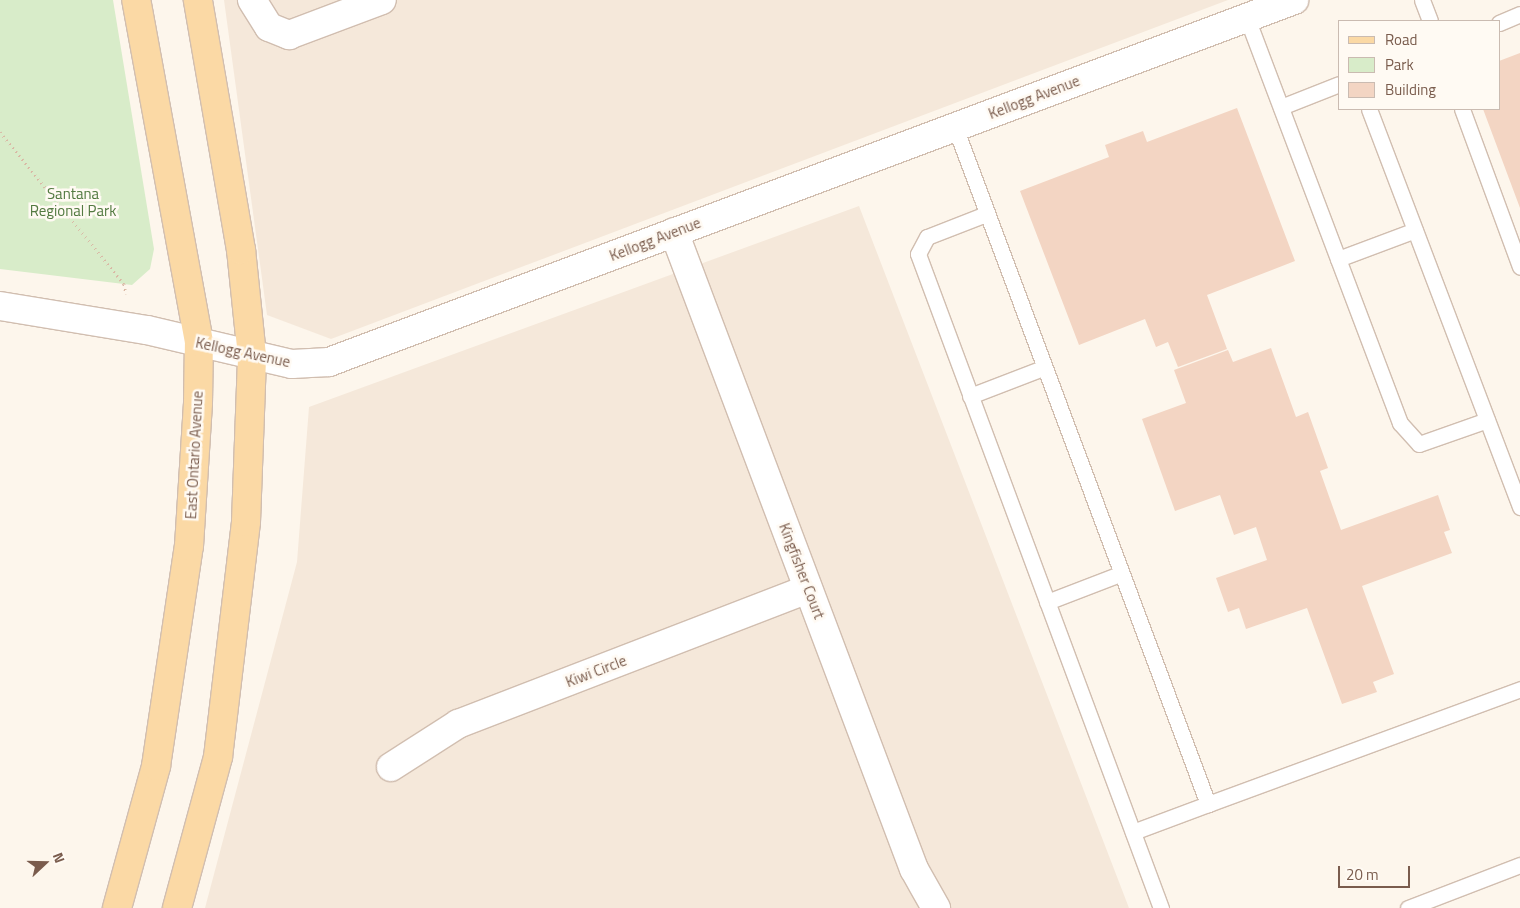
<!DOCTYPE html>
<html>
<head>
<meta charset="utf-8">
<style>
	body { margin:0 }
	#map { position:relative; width:1520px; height:908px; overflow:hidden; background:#fdf6ec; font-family:"Titillium Web",sans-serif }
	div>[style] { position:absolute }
	.residential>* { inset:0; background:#f5e8da }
	.green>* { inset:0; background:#d8ecc9 }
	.building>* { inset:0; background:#f3d5c3 }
	.path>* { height:3px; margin-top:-1.5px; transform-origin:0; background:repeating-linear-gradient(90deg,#d9b8a5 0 1px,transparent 0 5px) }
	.roads { filter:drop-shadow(1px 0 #d1beb0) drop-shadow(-1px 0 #d1beb0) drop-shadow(0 1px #d1beb0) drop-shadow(0 -1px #d1beb0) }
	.service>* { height:15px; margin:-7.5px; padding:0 7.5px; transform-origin:7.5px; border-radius:7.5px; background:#fff }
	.minor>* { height:28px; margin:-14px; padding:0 14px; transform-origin:14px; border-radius:14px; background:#fff }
	.tertiary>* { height:28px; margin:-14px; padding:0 14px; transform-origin:14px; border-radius:14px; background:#fff }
	.primary>* { height:28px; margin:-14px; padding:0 14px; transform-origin:14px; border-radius:14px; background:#fbd9a5 }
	span { translate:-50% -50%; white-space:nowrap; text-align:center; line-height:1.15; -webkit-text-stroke:5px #fffaf3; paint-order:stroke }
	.street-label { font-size:15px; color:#7a5c4d }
	.park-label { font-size:15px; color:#537a41 }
	.legend { position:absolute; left:1338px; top:20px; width:162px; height:90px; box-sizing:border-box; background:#fffaf3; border:1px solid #cabbb1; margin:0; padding:6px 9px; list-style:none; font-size:15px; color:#7a5c4d }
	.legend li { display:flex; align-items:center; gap:10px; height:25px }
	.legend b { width:25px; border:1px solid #cabbb1 }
	.north { position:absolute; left:20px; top:838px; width:50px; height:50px; -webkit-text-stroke:4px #fffaf3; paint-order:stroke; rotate:69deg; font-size:14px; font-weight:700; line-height:20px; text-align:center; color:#7a5c4d }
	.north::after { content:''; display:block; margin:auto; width:18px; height:22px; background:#7a5c4d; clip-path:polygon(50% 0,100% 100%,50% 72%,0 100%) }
	.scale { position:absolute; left:1338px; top:866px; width:72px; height:22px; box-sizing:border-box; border:2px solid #7a5c4d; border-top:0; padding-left:6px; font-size:15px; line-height:18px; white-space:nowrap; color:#7a5c4d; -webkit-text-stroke:4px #fffaf3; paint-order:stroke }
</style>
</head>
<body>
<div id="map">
	<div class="residential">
		<i style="clip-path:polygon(224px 0,1228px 0,331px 339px,267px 315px)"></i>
		<i style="clip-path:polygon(859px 206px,1129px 908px,205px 908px,297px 562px,309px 407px)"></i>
	</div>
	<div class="green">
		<i style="clip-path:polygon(0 0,113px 0,154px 249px,150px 269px,132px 285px,0 269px)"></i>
	</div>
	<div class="building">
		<i style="clip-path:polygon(1520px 53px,1520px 208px,1483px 109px,1499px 109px,1499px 61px)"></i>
		<i style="clip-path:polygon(1237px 108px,1295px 261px,1207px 295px,1227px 349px,1178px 367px,1168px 342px,1156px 347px,1145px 319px,1079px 345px,1020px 191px,1109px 157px,1105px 145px,1143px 131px,1147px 142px)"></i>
		<i style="clip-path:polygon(1271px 348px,1296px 417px,1308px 412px,1328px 468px,1320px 471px,1341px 530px,1438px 495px,1450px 530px,1444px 532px,1452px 553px,1362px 586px,1394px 674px,1373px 682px,1377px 692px,1342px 704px,1307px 608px,1246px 629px,1239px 608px,1228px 612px,1216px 578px,1267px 560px,1256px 527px,1234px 535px,1220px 495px,1175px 511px,1142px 419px,1186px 403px,1174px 370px,1228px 350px,1233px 362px)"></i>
	</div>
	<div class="path">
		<i style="left:0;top:132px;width:196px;rotate:50.8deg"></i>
		<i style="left:124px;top:284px;width:10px;rotate:79deg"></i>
	</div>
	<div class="roads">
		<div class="service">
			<i style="left:1422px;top:0;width:22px;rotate:69deg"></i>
			<i style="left:1247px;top:18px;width:433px;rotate:69.3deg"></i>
			<i style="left:1400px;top:423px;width:28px;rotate:48deg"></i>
			<i style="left:1419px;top:444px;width:72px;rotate:-19.4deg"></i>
			<i style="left:1499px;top:23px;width:23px;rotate:-23deg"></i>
			<i style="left:1281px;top:107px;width:62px;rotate:-21.6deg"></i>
			<i style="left:1369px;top:109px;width:426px;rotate:69.2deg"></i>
			<i style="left:1462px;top:109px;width:168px;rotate:69.8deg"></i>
			<i style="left:955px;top:127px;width:723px;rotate:69.51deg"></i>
			<i style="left:1208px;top:804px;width:333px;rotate:-20.2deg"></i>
			<i style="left:986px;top:214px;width:63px;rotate:158.7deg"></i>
			<i style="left:927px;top:237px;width:19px;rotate:118deg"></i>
			<i style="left:918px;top:254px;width:698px;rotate:69.62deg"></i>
			<i style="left:1338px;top:259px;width:82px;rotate:-20.6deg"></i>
			<i style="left:970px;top:396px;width:78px;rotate:-21deg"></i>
			<i style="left:1047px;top:602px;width:78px;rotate:-21deg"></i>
			<i style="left:1133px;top:832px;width:80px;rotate:-20.5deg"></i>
			<i style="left:1408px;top:908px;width:120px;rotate:-21deg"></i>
		</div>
		<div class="minor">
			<i style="left:252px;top:0;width:32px;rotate:58deg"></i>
			<i style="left:269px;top:27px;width:22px;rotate:22deg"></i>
			<i style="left:289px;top:35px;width:99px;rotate:-20.6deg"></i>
			<i style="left:674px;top:232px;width:681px;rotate:69.36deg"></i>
			<i style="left:914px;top:869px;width:45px;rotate:60.6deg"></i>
			<i style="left:391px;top:767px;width:80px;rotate:-32.7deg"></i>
			<i style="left:458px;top:724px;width:375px;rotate:-21.1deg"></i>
		</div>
		<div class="tertiary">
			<i style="left:0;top:306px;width:149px;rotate:9.3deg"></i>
			<i style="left:147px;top:330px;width:149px;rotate:13.2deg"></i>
			<i style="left:292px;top:364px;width:37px;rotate:-3deg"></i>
			<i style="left:329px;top:362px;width:1031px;rotate:-20.56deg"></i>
		</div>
		<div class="primary">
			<i style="left:117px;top:908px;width:147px;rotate:-74.6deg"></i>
			<i style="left:156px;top:766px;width:222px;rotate:-81.5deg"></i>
			<i style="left:189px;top:546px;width:143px;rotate:-86.4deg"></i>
			<i style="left:198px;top:403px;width:61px;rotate:-89.1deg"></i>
			<i style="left:199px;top:342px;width:348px;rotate:-100.4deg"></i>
			<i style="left:177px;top:908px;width:156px;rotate:-74.8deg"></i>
			<i style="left:218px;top:757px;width:237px;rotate:-83.2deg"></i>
			<i style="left:246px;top:522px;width:166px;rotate:-87.9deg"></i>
			<i style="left:252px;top:356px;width:107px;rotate:-95.9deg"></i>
			<i style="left:241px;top:250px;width:254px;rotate:-99.8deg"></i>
		</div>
	</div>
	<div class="street-label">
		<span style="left:1034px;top:97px;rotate:-21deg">Kellogg Avenue</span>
		<span style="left:655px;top:239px;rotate:-21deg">Kellogg Avenue</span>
		<span style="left:243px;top:352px;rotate:12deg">Kellogg Avenue</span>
		<span style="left:194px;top:455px;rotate:-87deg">East Ontario Avenue</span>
		<span style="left:802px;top:571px;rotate:69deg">Kingfisher Court</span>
		<span style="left:596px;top:671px;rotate:-21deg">Kiwi Circle</span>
	</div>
	<div class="park-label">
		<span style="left:73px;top:202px">Santana<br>Regional Park</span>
	</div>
	<ul class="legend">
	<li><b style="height:6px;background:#fbd9a5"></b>Road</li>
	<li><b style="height:14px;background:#d8ecc9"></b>Park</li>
	<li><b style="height:14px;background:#f3d5c3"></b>Building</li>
	</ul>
	<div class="north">N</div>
	<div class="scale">20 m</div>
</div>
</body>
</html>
